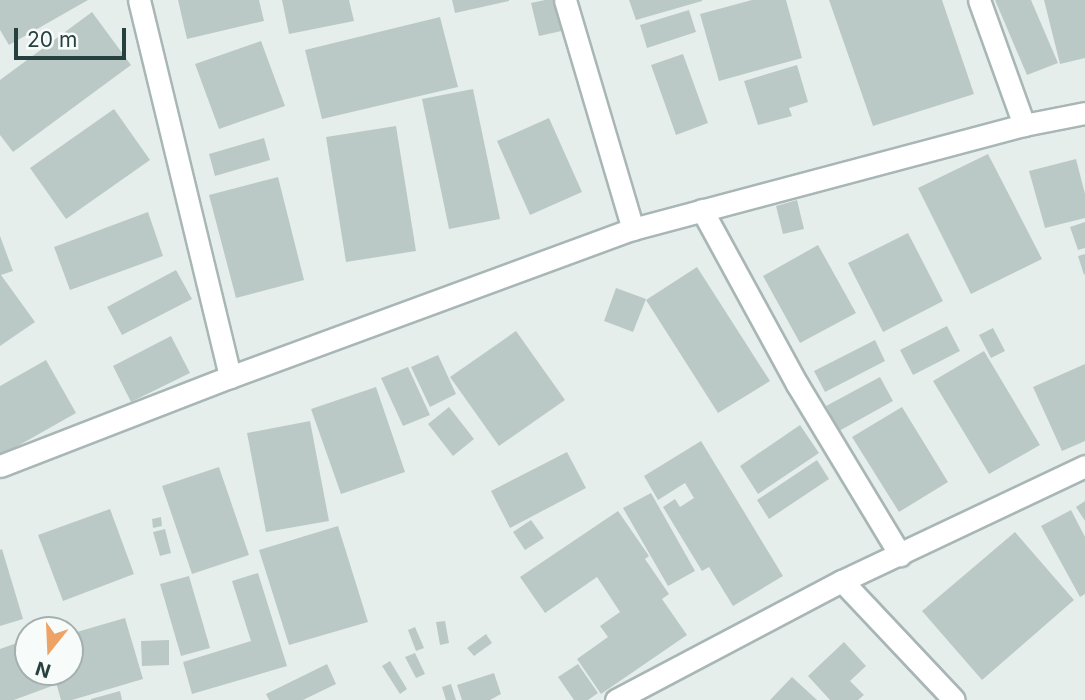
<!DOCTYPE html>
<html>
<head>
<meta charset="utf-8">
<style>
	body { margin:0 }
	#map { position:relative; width:1085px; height:700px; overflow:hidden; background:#e6eeec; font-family:Inter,sans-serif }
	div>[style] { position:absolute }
	.building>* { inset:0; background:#bbc9c6 }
	.roads { filter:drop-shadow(2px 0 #a8b6b5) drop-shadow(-2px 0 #a8b6b5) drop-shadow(0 2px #a8b6b5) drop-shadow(0 -2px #a8b6b5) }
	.street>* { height:21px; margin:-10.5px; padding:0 10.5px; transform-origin:10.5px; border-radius:10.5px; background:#fff }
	span { translate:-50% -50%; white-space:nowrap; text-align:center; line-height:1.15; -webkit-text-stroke:5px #f7fbf9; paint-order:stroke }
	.north { position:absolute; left:14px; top:616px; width:70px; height:70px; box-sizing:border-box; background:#f7fbf9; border:2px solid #a3b0af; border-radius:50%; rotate:198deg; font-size:19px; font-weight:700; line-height:28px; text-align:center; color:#25403f }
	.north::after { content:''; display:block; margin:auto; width:24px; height:32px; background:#eda365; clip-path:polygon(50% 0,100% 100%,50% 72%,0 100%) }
	.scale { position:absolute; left:14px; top:28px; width:112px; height:32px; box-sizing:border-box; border:4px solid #25403f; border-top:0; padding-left:9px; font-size:21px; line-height:24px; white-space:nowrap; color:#25403f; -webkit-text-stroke:5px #f7fbf9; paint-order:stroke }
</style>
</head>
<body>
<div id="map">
	<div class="building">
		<i style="clip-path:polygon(0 0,88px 0,9px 45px,0 30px)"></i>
		<i style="clip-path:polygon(178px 0,259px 0,264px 21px,187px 39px)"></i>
		<i style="clip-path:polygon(282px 0,349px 0,354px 21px,289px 34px)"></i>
		<i style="clip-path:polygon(452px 0,509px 0,509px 1px,455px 13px)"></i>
		<i style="clip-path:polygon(545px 0,559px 0,566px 30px,539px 36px,531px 3px)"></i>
		<i style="clip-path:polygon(629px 0,702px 0,702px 1px,636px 20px)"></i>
		<i style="clip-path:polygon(752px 0,786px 0,802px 58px,719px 81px,700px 14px)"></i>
		<i style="clip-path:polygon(829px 0,942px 0,974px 94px,873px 126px)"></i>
		<i style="clip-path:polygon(995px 0,1031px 0,1058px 63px,1027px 75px)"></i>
		<i style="clip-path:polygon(1044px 0,1085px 0,1085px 58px,1060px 64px)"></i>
		<i style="clip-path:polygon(689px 10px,696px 32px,647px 48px,640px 25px)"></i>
		<i style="clip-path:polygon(92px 12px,131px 65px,13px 152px,0 135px,0 80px)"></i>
		<i style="clip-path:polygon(440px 17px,458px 87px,322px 119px,305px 50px)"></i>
		<i style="clip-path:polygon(261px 41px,285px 106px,219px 129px,195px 64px)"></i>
		<i style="clip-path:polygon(683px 54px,708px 123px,676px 135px,651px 65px)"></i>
		<i style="clip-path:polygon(797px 65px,808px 102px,789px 108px,792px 116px,758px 125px,744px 81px)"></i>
		<i style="clip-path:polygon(473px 89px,500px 219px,449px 229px,422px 99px)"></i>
		<i style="clip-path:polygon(114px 109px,150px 160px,66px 219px,30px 168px)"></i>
		<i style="clip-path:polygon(549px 118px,582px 192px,530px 215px,497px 141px)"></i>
		<i style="clip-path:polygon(396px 126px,416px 251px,346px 262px,326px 137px)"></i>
		<i style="clip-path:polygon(264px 138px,270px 160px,215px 176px,209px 154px)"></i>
		<i style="clip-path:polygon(988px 154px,1042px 259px,971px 294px,918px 188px)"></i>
		<i style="clip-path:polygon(1076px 159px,1085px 194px,1085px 218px,1045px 228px,1029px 171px)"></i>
		<i style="clip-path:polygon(278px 177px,304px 280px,236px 298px,209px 195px)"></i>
		<i style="clip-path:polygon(797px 200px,804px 229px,783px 234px,776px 206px)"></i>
		<i style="clip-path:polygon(148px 212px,163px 256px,70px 290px,54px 247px)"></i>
		<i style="clip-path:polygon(1085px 222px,1085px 248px,1078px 250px,1070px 227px)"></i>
		<i style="clip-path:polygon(908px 233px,943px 301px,883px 332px,848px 263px)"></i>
		<i style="clip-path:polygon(0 236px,13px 271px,1px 275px,35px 322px,0 346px)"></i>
		<i style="clip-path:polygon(818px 245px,856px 313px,800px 343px,763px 276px)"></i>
		<i style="clip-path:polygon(1085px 254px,1085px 274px,1084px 275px,1078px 256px)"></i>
		<i style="clip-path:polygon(697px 267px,770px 381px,718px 413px,646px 300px)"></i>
		<i style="clip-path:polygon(176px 270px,192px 299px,122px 335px,107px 307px)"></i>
		<i style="clip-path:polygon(616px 288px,646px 299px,633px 332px,604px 321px)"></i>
		<i style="clip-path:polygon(947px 326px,960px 351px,913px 375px,900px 350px)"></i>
		<i style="clip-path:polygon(993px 328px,1005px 351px,991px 358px,979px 335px)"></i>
		<i style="clip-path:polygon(516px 331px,565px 400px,499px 446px,450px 377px)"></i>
		<i style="clip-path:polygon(171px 336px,190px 373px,131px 402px,113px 366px)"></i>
		<i style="clip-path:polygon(875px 340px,885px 361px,825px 392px,814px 371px)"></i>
		<i style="clip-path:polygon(984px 351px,1040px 445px,989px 474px,933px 381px)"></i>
		<i style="clip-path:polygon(438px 355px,456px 394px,430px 407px,411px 367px)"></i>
		<i style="clip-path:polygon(46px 360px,76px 413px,0 456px,0 386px)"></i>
		<i style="clip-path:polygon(1085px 364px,1085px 441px,1062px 451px,1033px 387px)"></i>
		<i style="clip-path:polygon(408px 367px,430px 415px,403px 426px,381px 378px)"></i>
		<i style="clip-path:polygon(880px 377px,893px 401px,839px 431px,826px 406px)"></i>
		<i style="clip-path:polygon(376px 387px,405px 472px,341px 494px,311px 409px)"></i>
		<i style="clip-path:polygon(449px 407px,474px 439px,453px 456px,428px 424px)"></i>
		<i style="clip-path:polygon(902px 407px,948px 482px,899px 512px,852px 437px)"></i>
		<i style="clip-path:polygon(310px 421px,329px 521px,266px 532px,247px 433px)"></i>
		<i style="clip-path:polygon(800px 425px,819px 453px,758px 494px,740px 466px)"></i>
		<i style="clip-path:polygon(701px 441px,783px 576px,733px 606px,709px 567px,702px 571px,663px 507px,675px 499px,680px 507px,694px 498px,685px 483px,658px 500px,644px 476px)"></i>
		<i style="clip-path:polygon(567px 452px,586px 488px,510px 528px,491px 491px)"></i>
		<i style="clip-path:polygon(817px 460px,829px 479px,769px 519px,757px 500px)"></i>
		<i style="clip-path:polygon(219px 467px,249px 555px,192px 574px,162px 486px)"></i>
		<i style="clip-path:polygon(651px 493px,695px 571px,668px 586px,623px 508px)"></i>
		<i style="clip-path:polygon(1085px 501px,1085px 521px,1076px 507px)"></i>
		<i style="clip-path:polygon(110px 509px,134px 574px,63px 601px,38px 535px)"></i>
		<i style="clip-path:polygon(1071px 510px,1085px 537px,1085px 594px,1080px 597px,1041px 526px)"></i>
		<i style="clip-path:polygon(618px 511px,649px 556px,645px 559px,669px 594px,662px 599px,687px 635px,601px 694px,577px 659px,608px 637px,600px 626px,620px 612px,597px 577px,545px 613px,520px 577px)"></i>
		<i style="clip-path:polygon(161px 517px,162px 526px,153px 528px,152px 519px)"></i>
		<i style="clip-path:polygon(531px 520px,544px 538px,525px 550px,513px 532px)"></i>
		<i style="clip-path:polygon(338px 526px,368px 622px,289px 645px,259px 550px)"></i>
		<i style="clip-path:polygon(165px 529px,171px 553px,160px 556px,153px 532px)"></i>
		<i style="clip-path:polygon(1015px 532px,1074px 600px,982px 680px,922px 611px)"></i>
		<i style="clip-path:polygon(2px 549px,23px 619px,0 626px,0 550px)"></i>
		<i style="clip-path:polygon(258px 573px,287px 666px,192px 694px,183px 662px,251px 641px,232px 581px)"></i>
		<i style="clip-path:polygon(189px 576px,210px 648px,181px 656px,160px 584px)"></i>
		<i style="clip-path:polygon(125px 618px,143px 679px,72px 700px,61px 700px,53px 672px,70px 672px,70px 634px)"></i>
		<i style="clip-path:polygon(445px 621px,449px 643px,440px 645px,436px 622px)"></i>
		<i style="clip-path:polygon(415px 627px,424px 648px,416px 651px,408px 630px)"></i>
		<i style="clip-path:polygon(486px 634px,492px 643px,474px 656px,467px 648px)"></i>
		<i style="clip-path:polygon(28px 639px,28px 672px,47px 672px,52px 686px,14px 700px,0 700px,0 649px)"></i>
		<i style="clip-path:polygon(169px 640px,169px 665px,142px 666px,141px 641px)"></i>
		<i style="clip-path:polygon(844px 642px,866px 666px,850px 681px,864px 695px,858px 700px,830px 700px,808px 676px)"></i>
		<i style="clip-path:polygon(415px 653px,425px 674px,416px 678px,405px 657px)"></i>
		<i style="clip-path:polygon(390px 661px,407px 689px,400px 694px,382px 666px)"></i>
		<i style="clip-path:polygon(327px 664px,336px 684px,303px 700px,269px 700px,266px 694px)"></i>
		<i style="clip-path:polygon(578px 664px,598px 693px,588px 700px,574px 700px,558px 677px)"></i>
		<i style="clip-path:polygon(494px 673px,501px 694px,490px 700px,462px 700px,457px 685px)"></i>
		<i style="clip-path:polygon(792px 677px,817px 700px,770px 700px)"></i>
		<i style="clip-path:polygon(451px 684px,456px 700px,446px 700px,442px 687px)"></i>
		<i style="clip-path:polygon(120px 691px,122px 700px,91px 700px,91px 699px)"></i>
	</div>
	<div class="roads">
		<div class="street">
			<i style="left:139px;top:0;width:388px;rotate:76.4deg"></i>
			<i style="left:565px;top:0;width:239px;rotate:73.5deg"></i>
			<i style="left:979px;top:0;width:133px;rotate:70.2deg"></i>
			<i style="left:702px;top:210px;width:198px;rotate:61.4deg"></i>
			<i style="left:797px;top:384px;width:200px;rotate:58.9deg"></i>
			<i style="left:0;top:466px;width:247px;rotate:-21.2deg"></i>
			<i style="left:230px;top:377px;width:429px;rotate:-20.2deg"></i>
			<i style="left:633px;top:229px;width:405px;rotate:-14.9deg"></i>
			<i style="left:1024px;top:125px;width:62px;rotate:-11.1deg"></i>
			<i style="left:842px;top:581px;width:163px;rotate:46.7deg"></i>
			<i style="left:616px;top:700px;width:255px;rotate:-27.8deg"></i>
			<i style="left:842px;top:581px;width:269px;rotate:-25.3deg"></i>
		</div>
	</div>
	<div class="north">N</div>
	<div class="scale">20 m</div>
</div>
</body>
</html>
